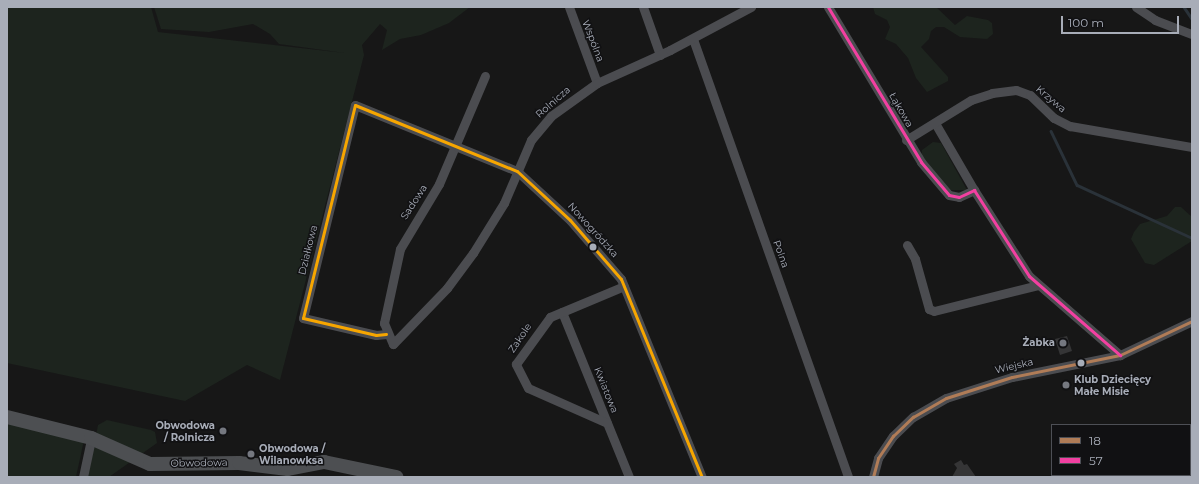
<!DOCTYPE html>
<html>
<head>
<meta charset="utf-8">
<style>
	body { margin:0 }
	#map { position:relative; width:1199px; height:484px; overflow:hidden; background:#171717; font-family:Montserrat,sans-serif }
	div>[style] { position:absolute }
	.green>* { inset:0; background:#1d241e }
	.stream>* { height:2.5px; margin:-1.25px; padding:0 1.25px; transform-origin:1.25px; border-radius:1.25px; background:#2a3239 }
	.building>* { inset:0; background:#353536 }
	.street>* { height:9px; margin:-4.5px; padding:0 4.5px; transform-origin:4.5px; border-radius:4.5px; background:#4b4c50 }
	.primary>* { height:14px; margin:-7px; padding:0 7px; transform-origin:7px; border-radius:7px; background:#4d4f52 }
	.bus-1>* { height:3px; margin:-1.5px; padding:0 1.5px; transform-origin:1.5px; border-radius:1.5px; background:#b07c57 }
	.bus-2>* { height:3px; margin:-1.5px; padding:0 1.5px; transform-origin:1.5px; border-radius:1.5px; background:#f240a1 }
	.bus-3>* { height:3px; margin:-1.5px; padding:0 1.5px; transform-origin:1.5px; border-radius:1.5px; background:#f7a600 }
	.dots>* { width:11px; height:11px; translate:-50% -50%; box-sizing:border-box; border:2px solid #111113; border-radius:50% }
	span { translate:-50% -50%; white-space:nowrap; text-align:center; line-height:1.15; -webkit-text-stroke:3px #111113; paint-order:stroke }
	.street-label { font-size:10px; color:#a8adb8 }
	.poi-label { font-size:10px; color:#a8adb8; font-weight:700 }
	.right { translate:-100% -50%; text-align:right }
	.left { translate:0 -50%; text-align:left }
	.frame { position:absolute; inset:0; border:8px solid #a8adb8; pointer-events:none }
	.legend { position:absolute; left:1051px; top:424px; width:140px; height:52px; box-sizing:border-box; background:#111113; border:1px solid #4d4f55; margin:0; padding:5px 7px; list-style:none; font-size:12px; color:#a8adb8 }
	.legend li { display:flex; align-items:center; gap:8px; height:20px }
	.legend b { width:20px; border:1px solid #4d4f55 }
	.scale { position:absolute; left:1061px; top:16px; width:118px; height:18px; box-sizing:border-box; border:2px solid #a8adb8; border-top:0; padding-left:5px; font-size:12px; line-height:14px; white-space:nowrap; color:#a8adb8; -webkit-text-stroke:3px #111113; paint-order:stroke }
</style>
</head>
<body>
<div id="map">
	<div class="green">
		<i style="clip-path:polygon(7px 7px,151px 7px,158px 32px,345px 53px,279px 44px,270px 34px,253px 24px,209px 32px,161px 29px,154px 7px,470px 7px,449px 23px,421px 35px,400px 39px,382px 50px,387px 30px,380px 24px,362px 45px,364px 55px,280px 380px,247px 365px,185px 401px,7px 363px)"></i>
		<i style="clip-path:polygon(873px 7px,936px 7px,955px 25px,967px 16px,988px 20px,992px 23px,993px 34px,987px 39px,960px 37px,944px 27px,936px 27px,931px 31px,929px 39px,921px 47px,948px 77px,948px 81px,927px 92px,916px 78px,908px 58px,896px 44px,885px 39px,890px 27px,887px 20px,875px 14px)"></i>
		<i style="clip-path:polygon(933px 142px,941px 143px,967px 190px,949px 190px,922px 158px,922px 150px)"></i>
		<i style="clip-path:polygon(1175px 207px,1181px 207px,1192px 217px,1192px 241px,1154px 265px,1145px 263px,1131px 239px,1134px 232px,1140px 224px,1167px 216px)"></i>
		<i style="clip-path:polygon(7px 414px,86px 431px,76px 477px,7px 477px)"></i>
		<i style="clip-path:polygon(107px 420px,151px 430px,155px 432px,157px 443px,109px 477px,88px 477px,98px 425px)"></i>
	</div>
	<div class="stream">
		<i style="left:1184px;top:7px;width:14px;rotate:56deg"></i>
		<i style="left:1051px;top:131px;width:60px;rotate:64.3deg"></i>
		<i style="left:1077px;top:185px;width:127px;rotate:24.7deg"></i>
	</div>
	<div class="building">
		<i style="clip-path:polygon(1067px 336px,1072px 351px,1060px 355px,1055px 339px)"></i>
		<i style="clip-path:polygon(961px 460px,964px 465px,967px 464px,976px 477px,952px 477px,957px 468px,954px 464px)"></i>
	</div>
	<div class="street">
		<i style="left:569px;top:7px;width:81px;rotate:69.8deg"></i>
		<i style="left:643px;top:7px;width:51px;rotate:70.5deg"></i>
		<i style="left:828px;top:7px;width:181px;rotate:59deg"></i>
		<i style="left:921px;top:162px;width:43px;rotate:49.7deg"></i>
		<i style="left:949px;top:195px;width:10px;rotate:11deg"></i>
		<i style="left:959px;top:197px;width:17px;rotate:-25deg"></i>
		<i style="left:974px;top:190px;width:102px;rotate:57.4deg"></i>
		<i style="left:1029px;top:276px;width:121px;rotate:41deg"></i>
		<i style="left:1136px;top:7px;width:23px;rotate:34deg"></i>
		<i style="left:1155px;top:20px;width:40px;rotate:21deg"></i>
		<i style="left:693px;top:39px;width:465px;rotate:70.5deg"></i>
		<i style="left:485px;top:76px;width:117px;rotate:113.1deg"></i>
		<i style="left:439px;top:184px;width:76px;rotate:121deg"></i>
		<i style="left:400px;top:249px;width:76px;rotate:102.2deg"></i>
		<i style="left:384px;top:323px;width:23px;rotate:67deg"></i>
		<i style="left:393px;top:344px;width:78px;rotate:-46deg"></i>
		<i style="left:447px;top:288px;width:44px;rotate:-53.4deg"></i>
		<i style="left:473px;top:253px;width:59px;rotate:-58.2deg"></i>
		<i style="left:504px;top:203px;width:69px;rotate:-66.8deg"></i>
		<i style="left:531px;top:140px;width:31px;rotate:-50deg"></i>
		<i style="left:551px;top:116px;width:57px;rotate:-35.7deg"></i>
		<i style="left:597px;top:83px;width:80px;rotate:-24.3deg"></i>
		<i style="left:670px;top:50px;width:92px;rotate:-28deg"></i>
		<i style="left:935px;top:123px;width:78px;rotate:59.8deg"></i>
		<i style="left:906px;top:140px;width:76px;rotate:-31.6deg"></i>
		<i style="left:971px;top:100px;width:22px;rotate:-18deg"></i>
		<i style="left:992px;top:93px;width:24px;rotate:-7deg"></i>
		<i style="left:1016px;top:90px;width:15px;rotate:20deg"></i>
		<i style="left:1030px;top:95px;width:33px;rotate:44deg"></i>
		<i style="left:1054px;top:118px;width:18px;rotate:27deg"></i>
		<i style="left:1070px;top:126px;width:124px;rotate:9.8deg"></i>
		<i style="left:907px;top:245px;width:16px;rotate:60deg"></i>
		<i style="left:915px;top:259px;width:52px;rotate:74.4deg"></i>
		<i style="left:929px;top:309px;width:5px;rotate:22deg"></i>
		<i style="left:934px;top:311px;width:107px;rotate:-14deg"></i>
		<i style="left:562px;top:312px;width:178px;rotate:67.9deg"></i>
		<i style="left:386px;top:334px;width:10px;rotate:174deg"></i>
		<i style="left:376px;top:335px;width:75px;rotate:-166.9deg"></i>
		<i style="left:303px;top:318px;width:219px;rotate:-76.3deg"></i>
		<i style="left:355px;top:105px;width:175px;rotate:22.2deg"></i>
		<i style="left:517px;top:171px;width:72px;rotate:42.8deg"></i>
		<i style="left:570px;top:220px;width:78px;rotate:49.2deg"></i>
		<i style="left:621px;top:279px;width:214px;rotate:67.8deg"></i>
		<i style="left:607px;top:423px;width:86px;rotate:-156.1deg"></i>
		<i style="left:528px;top:388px;width:27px;rotate:-117deg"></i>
		<i style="left:516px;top:364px;width:58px;rotate:-54.1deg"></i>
		<i style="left:550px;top:317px;width:80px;rotate:-22.7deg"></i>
		<i style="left:83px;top:477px;width:40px;rotate:-78deg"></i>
		<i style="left:873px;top:477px;width:20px;rotate:-75deg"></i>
		<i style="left:878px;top:458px;width:27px;rotate:-56deg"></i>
		<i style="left:893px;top:436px;width:28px;rotate:-44deg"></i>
		<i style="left:913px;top:417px;width:38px;rotate:-30deg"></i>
		<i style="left:946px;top:398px;width:69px;rotate:-17.7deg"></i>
		<i style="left:1012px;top:377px;width:110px;rotate:-11.5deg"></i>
		<i style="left:1120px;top:355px;width:80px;rotate:-25.3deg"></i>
	</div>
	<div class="primary">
		<i style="left:7px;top:417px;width:87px;rotate:14deg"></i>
		<i style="left:91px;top:438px;width:64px;rotate:23.8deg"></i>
		<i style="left:150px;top:464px;width:89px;rotate:-0.6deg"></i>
		<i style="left:239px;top:463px;width:49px;rotate:7deg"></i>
		<i style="left:288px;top:469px;width:37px;rotate:-11deg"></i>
		<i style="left:324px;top:462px;width:74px;rotate:11.8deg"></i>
	</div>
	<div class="bus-1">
		<i style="left:873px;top:477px;width:20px;rotate:-75deg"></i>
		<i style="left:878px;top:458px;width:27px;rotate:-56deg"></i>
		<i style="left:893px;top:436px;width:28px;rotate:-44deg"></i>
		<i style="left:913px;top:417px;width:38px;rotate:-30deg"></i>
		<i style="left:946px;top:398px;width:69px;rotate:-17.7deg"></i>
		<i style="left:1012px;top:377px;width:110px;rotate:-11.5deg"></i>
		<i style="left:1120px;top:355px;width:80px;rotate:-25.3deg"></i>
	</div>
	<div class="bus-2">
		<i style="left:828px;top:7px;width:181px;rotate:59deg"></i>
		<i style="left:921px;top:162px;width:43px;rotate:49.7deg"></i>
		<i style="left:949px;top:195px;width:10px;rotate:11deg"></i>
		<i style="left:959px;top:197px;width:17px;rotate:-25deg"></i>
		<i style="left:974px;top:190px;width:102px;rotate:57.4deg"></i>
		<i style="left:1029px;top:276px;width:121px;rotate:41deg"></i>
	</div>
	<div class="bus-3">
		<i style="left:386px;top:334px;width:10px;rotate:174deg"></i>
		<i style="left:376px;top:335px;width:75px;rotate:-166.9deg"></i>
		<i style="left:303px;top:318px;width:219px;rotate:-76.3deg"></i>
		<i style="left:355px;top:105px;width:175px;rotate:22.2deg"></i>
		<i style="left:517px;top:171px;width:72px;rotate:42.8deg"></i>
		<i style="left:570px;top:220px;width:78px;rotate:49.2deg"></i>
		<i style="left:621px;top:279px;width:214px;rotate:67.8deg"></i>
	</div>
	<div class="dots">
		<i style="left:593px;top:247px;background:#a8adb8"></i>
		<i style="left:1063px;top:343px;background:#757880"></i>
		<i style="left:1081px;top:363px;background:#a8adb8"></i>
		<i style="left:1066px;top:385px;background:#757880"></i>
		<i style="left:223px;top:431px;background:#757880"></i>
		<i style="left:251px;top:454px;background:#757880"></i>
	</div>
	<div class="street-label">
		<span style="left:593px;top:41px;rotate:69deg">Wspólna</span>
		<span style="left:1051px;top:99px;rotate:40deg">Krzywa</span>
		<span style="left:553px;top:102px;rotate:-41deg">Rolnicza</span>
		<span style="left:901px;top:110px;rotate:60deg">Łąkowa</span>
		<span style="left:414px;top:202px;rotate:-57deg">Sadowa</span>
		<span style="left:593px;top:230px;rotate:48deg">Nowogródzka</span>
		<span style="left:308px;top:250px;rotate:-76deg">Działkowa</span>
		<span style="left:781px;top:254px;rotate:70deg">Polna</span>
		<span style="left:520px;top:338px;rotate:-56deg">Zakole</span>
		<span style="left:1014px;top:366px;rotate:-13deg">Wiejska</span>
		<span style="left:606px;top:390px;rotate:68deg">Kwiatowa</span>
		<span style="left:199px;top:463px;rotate:-1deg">Obwodowa</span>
	</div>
	<div class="poi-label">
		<span class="right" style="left:1055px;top:343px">Żabka</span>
		<span class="left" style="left:1074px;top:385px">Klub Dziecięcy<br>Małe Misie</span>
		<span class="right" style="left:215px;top:431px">Obwodowa<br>/ Rolnicza</span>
		<span class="left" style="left:259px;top:454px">Obwodowa /<br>Wilanowksa</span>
	</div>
	<div class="frame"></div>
	<ul class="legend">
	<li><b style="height:5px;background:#b07c57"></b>18</li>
	<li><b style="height:5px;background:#f240a1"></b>57</li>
	</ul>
	<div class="scale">100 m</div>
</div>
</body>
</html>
